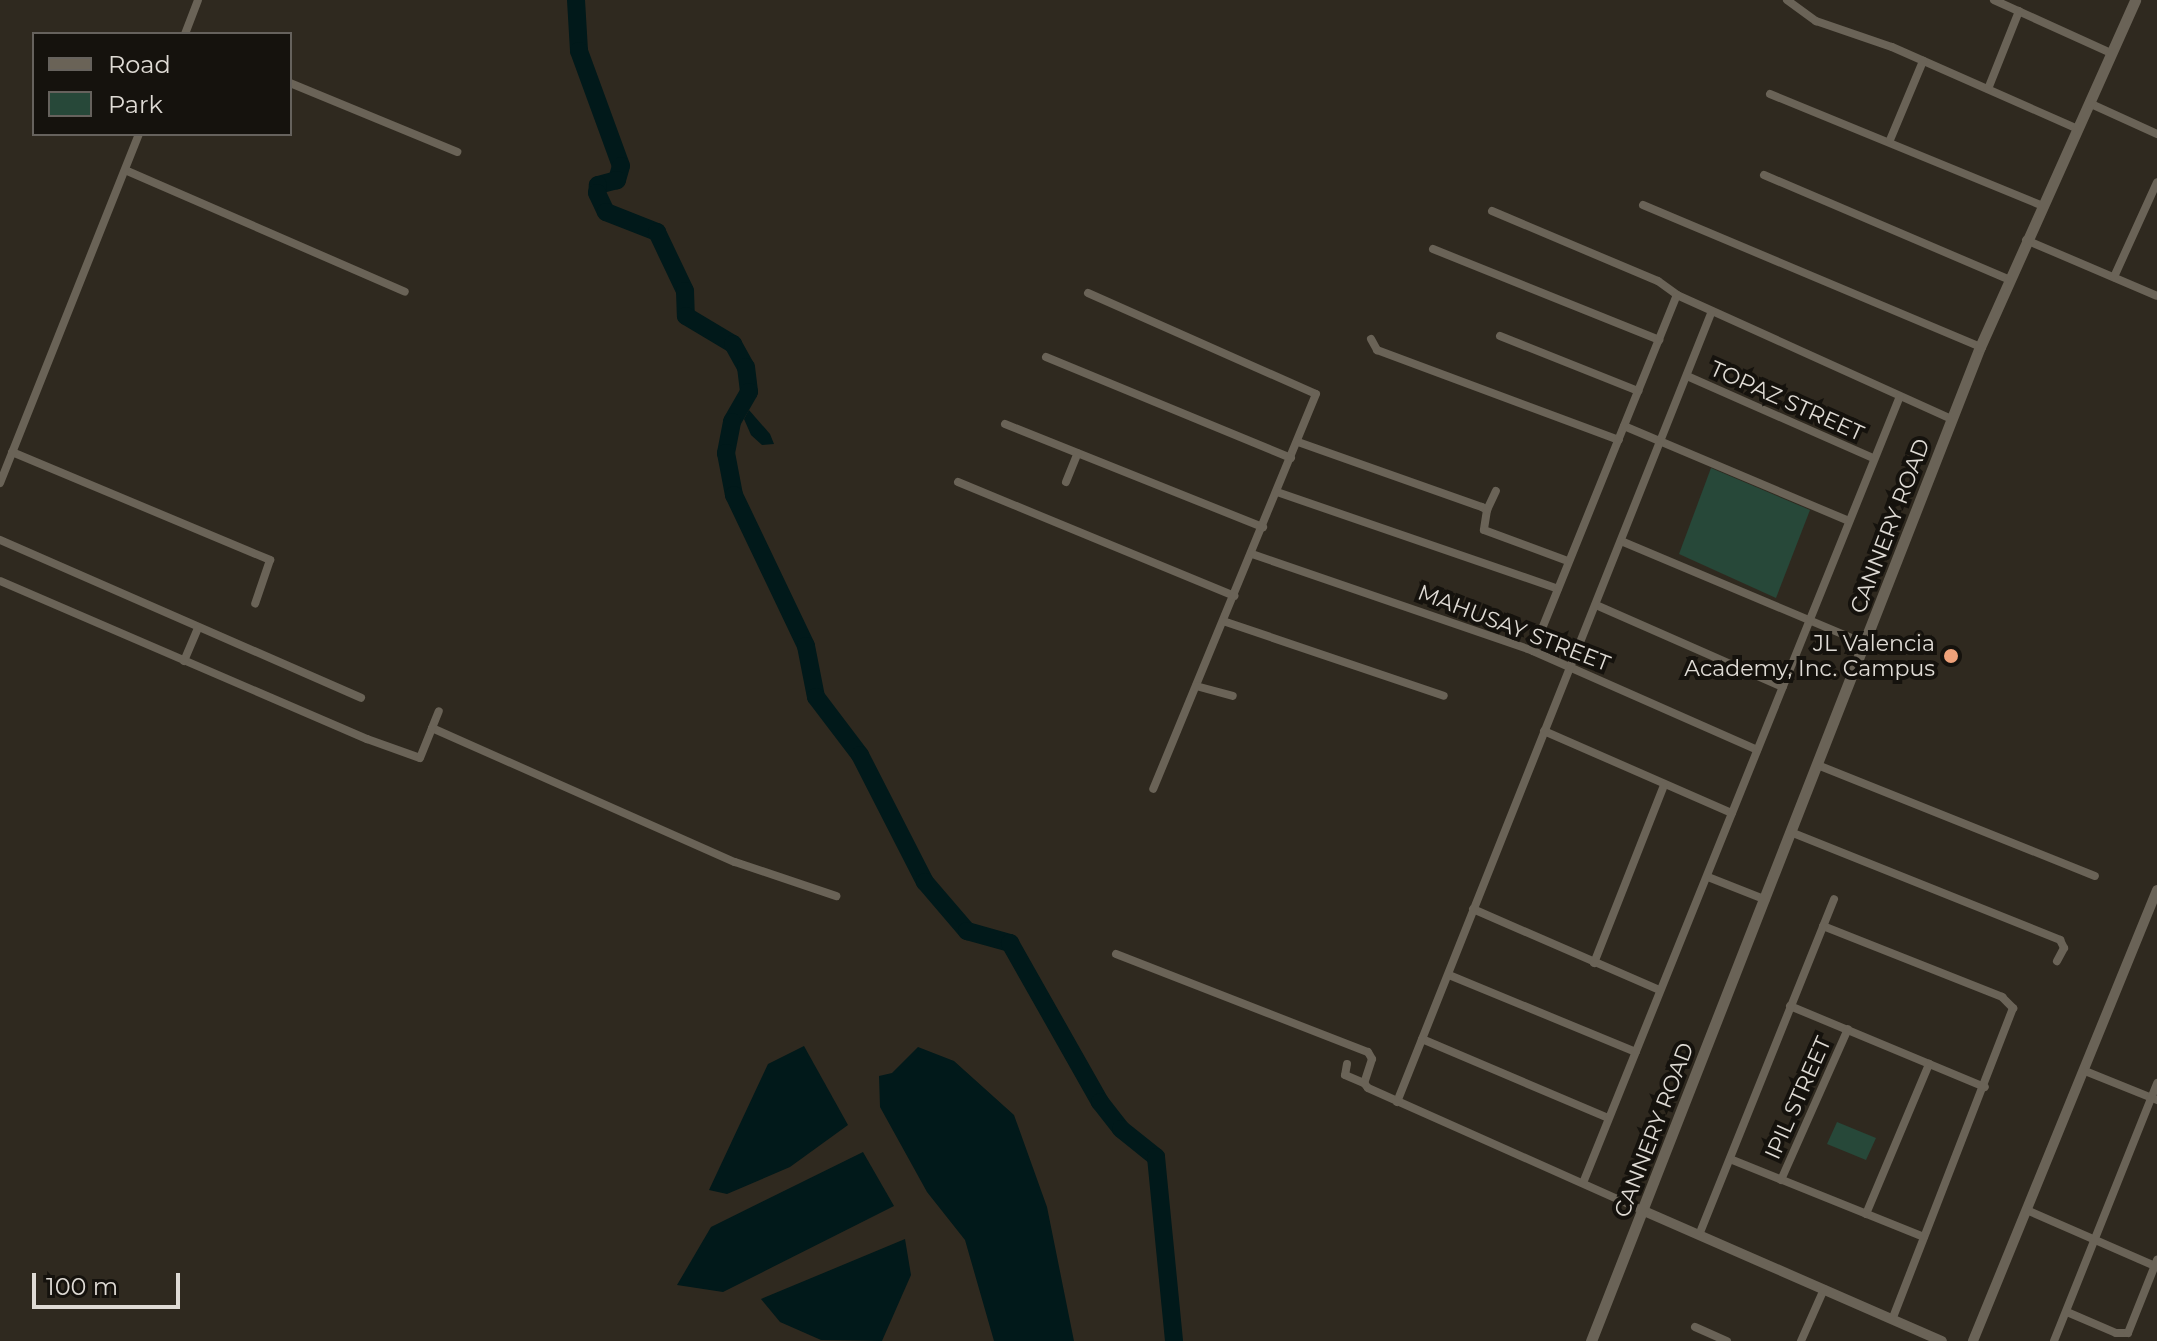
<!DOCTYPE html>
<html>
<head>
<meta charset="utf-8">
<style>
	body { margin:0 }
	#map { position:relative; width:2157px; height:1341px; overflow:hidden; background:#2f291f; font-family:Montserrat,sans-serif }
	div>[style] { position:absolute }
	.green>* { inset:0; background:#274839 }
	.water>* { inset:0; background:#01191a }
	.river>* { height:18px; margin:-9px; padding:0 9px; transform-origin:9px; border-radius:9px; background:#01191a }
	.minor>* { height:8px; margin:-4px; padding:0 4px; transform-origin:4px; border-radius:4px; background:#6a6357 }
	.tertiary>* { height:10px; margin:-5px; padding:0 5px; transform-origin:5px; border-radius:5px; background:#6a6357 }
	.secondary>* { height:11px; margin:-5.5px; padding:0 5.5px; transform-origin:5.5px; border-radius:5.5px; background:#6a6357 }
	.dots>* { width:22px; height:22px; translate:-50% -50%; box-sizing:border-box; border:4px solid #15120d; border-radius:50% }
	span { translate:-50% -50%; white-space:nowrap; text-align:center; line-height:1.15; -webkit-text-stroke:8px #15120d; paint-order:stroke }
	.street-label { font-size:22px; color:#dfdbd5 }
	.poi-label { font-size:22px; color:#dfdbd5 }
	.right { translate:-100% -50%; text-align:right }
	.legend { position:absolute; left:32px; top:32px; width:260px; height:104px; box-sizing:border-box; background:#15120d; border:2px solid #66625d; margin:0; padding:10px 14px; list-style:none; font-size:24px; color:#dfdbd5 }
	.legend li { display:flex; align-items:center; gap:16px; height:40px }
	.legend b { width:40px; border:2px solid #66625d }
	.scale { position:absolute; left:32px; top:1273px; width:148px; height:36px; box-sizing:border-box; border:4px solid #dfdbd5; border-top:0; padding-left:10px; font-size:24px; line-height:28px; white-space:nowrap; color:#dfdbd5; -webkit-text-stroke:6px #15120d; paint-order:stroke }
</style>
</head>
<body>
<div id="map">
	<div class="green">
		<i style="clip-path:polygon(1711px 468px,1810px 510px,1776px 598px,1679px 554px)"></i>
		<i style="clip-path:polygon(1837px 1122px,1876px 1138px,1866px 1160px,1827px 1144px)"></i>
	</div>
	<div class="water">
		<i style="clip-path:polygon(749px 410px,770px 434px,774px 444px,762px 445px,751px 435px,744px 419px)"></i>
		<i style="clip-path:polygon(804px 1046px,848px 1125px,790px 1167px,727px 1194px,709px 1190px,768px 1064px)"></i>
		<i style="clip-path:polygon(918px 1047px,954px 1061px,1014px 1115px,1047px 1207px,1074px 1341px,994px 1341px,965px 1240px,927px 1192px,880px 1107px,879px 1076px,892px 1073px)"></i>
		<i style="clip-path:polygon(863px 1152px,894px 1206px,723px 1292px,677px 1285px,711px 1227px)"></i>
		<i style="clip-path:polygon(905px 1239px,911px 1275px,882px 1341px,821px 1340px,780px 1322px,761px 1299px)"></i>
	</div>
	<div class="river">
		<i style="left:576px;top:0;width:51px;rotate:86.6deg"></i>
		<i style="left:579px;top:51px;width:122px;rotate:69.9deg"></i>
		<i style="left:621px;top:166px;width:15px;rotate:106deg"></i>
		<i style="left:617px;top:180px;width:20px;rotate:165deg"></i>
		<i style="left:598px;top:185px;width:8px;rotate:97deg"></i>
		<i style="left:597px;top:193px;width:21px;rotate:65deg"></i>
		<i style="left:606px;top:212px;width:55px;rotate:21.4deg"></i>
		<i style="left:657px;top:232px;width:65px;rotate:64.6deg"></i>
		<i style="left:685px;top:291px;width:25px;rotate:88deg"></i>
		<i style="left:686px;top:316px;width:55px;rotate:30.8deg"></i>
		<i style="left:733px;top:344px;width:26px;rotate:61deg"></i>
		<i style="left:746px;top:367px;width:25px;rotate:83deg"></i>
		<i style="left:749px;top:392px;width:34px;rotate:120deg"></i>
		<i style="left:732px;top:422px;width:32px;rotate:101deg"></i>
		<i style="left:726px;top:453px;width:43px;rotate:79.2deg"></i>
		<i style="left:734px;top:495px;width:167px;rotate:64.5deg"></i>
		<i style="left:806px;top:646px;width:52px;rotate:78.9deg"></i>
		<i style="left:816px;top:697px;width:73px;rotate:52.8deg"></i>
		<i style="left:860px;top:755px;width:143px;rotate:62.9deg"></i>
		<i style="left:925px;top:882px;width:65px;rotate:49.4deg"></i>
		<i style="left:967px;top:931px;width:45px;rotate:15.6deg"></i>
		<i style="left:1010px;top:943px;width:183px;rotate:60.5deg"></i>
		<i style="left:1100px;top:1102px;width:34px;rotate:52deg"></i>
		<i style="left:1121px;top:1129px;width:45px;rotate:38.7deg"></i>
		<i style="left:1156px;top:1157px;width:185px;rotate:84.4deg"></i>
	</div>
	<div class="minor">
		<i style="left:1787px;top:0;width:36px;rotate:36deg"></i>
		<i style="left:1816px;top:21px;width:80px;rotate:18.9deg"></i>
		<i style="left:1892px;top:47px;width:201px;rotate:23.8deg"></i>
		<i style="left:1994px;top:0;width:128px;rotate:24.4deg"></i>
		<i style="left:185px;top:34px;width:36px;rotate:-69deg"></i>
		<i style="left:290px;top:83px;width:181px;rotate:22.4deg"></i>
		<i style="left:1988px;top:89px;width:84px;rotate:-68.3deg"></i>
		<i style="left:1770px;top:94px;width:293px;rotate:22.3deg"></i>
		<i style="left:2089px;top:103px;width:75px;rotate:24.5deg"></i>
		<i style="left:1890px;top:140px;width:86px;rotate:-67.3deg"></i>
		<i style="left:125px;top:170px;width:305px;rotate:23.5deg"></i>
		<i style="left:1764px;top:175px;width:265px;rotate:23.1deg"></i>
		<i style="left:1643px;top:205px;width:366px;rotate:22.8deg"></i>
		<i style="left:1492px;top:211px;width:180px;rotate:22.9deg"></i>
		<i style="left:1658px;top:281px;width:24px;rotate:36deg"></i>
		<i style="left:2026px;top:240px;width:142px;rotate:23.1deg"></i>
		<i style="left:1433px;top:249px;width:244px;rotate:21.9deg"></i>
		<i style="left:2114px;top:277px;width:104px;rotate:-65.6deg"></i>
		<i style="left:1088px;top:293px;width:249px;rotate:23.9deg"></i>
		<i style="left:1316px;top:394px;width:427px;rotate:112.4deg"></i>
		<i style="left:1500px;top:336px;width:149px;rotate:21.7deg"></i>
		<i style="left:1371px;top:339px;width:13px;rotate:61deg"></i>
		<i style="left:1377px;top:350px;width:258px;rotate:20.4deg"></i>
		<i style="left:1046px;top:357px;width:265px;rotate:22.4deg"></i>
		<i style="left:1687px;top:376px;width:203px;rotate:23.8deg"></i>
		<i style="left:1005px;top:424px;width:278px;rotate:21.8deg"></i>
		<i style="left:1624px;top:426px;width:241px;rotate:22.9deg"></i>
		<i style="left:1298px;top:442px;width:195px;rotate:19.5deg"></i>
		<i style="left:1482px;top:507px;width:6px;rotate:31deg"></i>
		<i style="left:1487px;top:510px;width:20px;rotate:99deg"></i>
		<i style="left:1484px;top:530px;width:90px;rotate:20.3deg"></i>
		<i style="left:12px;top:452px;width:280px;rotate:22.7deg"></i>
		<i style="left:270px;top:560px;width:46px;rotate:108.8deg"></i>
		<i style="left:958px;top:482px;width:299px;rotate:22.4deg"></i>
		<i style="left:1066px;top:482px;width:31px;rotate:-68deg"></i>
		<i style="left:0;top:483px;width:376px;rotate:-68.3deg"></i>
		<i style="left:1277px;top:492px;width:297px;rotate:19deg"></i>
		<i style="left:1487px;top:510px;width:21px;rotate:-65deg"></i>
		<i style="left:0;top:540px;width:394px;rotate:23.6deg"></i>
		<i style="left:1621px;top:541px;width:266px;rotate:22.8deg"></i>
		<i style="left:1252px;top:554px;width:297px;rotate:19deg"></i>
		<i style="left:1533px;top:651px;width:245px;rotate:23.8deg"></i>
		<i style="left:0;top:581px;width:400px;rotate:23.3deg"></i>
		<i style="left:367px;top:739px;width:56px;rotate:19.7deg"></i>
		<i style="left:420px;top:758px;width:32px;rotate:-68deg"></i>
		<i style="left:432px;top:728px;width:331px;rotate:23.9deg"></i>
		<i style="left:735px;top:862px;width:107px;rotate:18.6deg"></i>
		<i style="left:1596px;top:605px;width:204px;rotate:23.7deg"></i>
		<i style="left:1223px;top:621px;width:233px;rotate:18.7deg"></i>
		<i style="left:1533px;top:651px;width:384px;rotate:-68deg"></i>
		<i style="left:1677px;top:295px;width:302px;rotate:24.3deg"></i>
		<i style="left:184px;top:661px;width:36px;rotate:-67deg"></i>
		<i style="left:1196px;top:686px;width:38px;rotate:15deg"></i>
		<i style="left:432px;top:728px;width:18px;rotate:-68deg"></i>
		<i style="left:1544px;top:731px;width:205px;rotate:23.6deg"></i>
		<i style="left:1820px;top:766px;width:296px;rotate:21.8deg"></i>
		<i style="left:1793px;top:833px;width:288px;rotate:21.8deg"></i>
		<i style="left:2060px;top:940px;width:9px;rotate:63deg"></i>
		<i style="left:2064px;top:948px;width:15px;rotate:118deg"></i>
		<i style="left:1708px;top:877px;width:62px;rotate:21.6deg"></i>
		<i style="left:1473px;top:909px;width:203px;rotate:23.5deg"></i>
		<i style="left:1823px;top:926px;width:193px;rotate:21.6deg"></i>
		<i style="left:2002px;top:997px;width:16px;rotate:45deg"></i>
		<i style="left:2013px;top:1008px;width:332px;rotate:111.2deg"></i>
		<i style="left:1116px;top:954px;width:270px;rotate:21.3deg"></i>
		<i style="left:1368px;top:1052px;width:8px;rotate:60deg"></i>
		<i style="left:1372px;top:1059px;width:25px;rotate:108deg"></i>
		<i style="left:1364px;top:1083px;width:6px;rotate:51deg"></i>
		<i style="left:1368px;top:1088px;width:302px;rotate:24deg"></i>
		<i style="left:1594px;top:963px;width:191px;rotate:-68.5deg"></i>
		<i style="left:1449px;top:975px;width:202px;rotate:22.4deg"></i>
		<i style="left:1790px;top:1006px;width:211px;rotate:22.6deg"></i>
		<i style="left:1422px;top:1039px;width:202px;rotate:23deg"></i>
		<i style="left:1347px;top:1064px;width:11px;rotate:100deg"></i>
		<i style="left:1345px;top:1075px;width:21px;rotate:23deg"></i>
		<i style="left:2085px;top:1071px;width:78px;rotate:21.9deg"></i>
		<i style="left:1397px;top:1102px;width:851px;rotate:-68.29deg"></i>
		<i style="left:1730px;top:1159px;width:209px;rotate:21.9deg"></i>
		<i style="left:1781px;top:1180px;width:165px;rotate:-66.1deg"></i>
		<i style="left:1583px;top:1183px;width:848px;rotate:-68.06deg"></i>
		<i style="left:2029px;top:1211px;width:140px;rotate:23.6deg"></i>
		<i style="left:1866px;top:1214px;width:163px;rotate:-67.2deg"></i>
		<i style="left:1699px;top:1235px;width:362px;rotate:-68.1deg"></i>
		<i style="left:2067px;top:1312px;width:53px;rotate:23.2deg"></i>
		<i style="left:2116px;top:1333px;width:12px"></i>
		<i style="left:2128px;top:1333px;width:79px;rotate:-68.3deg"></i>
		<i style="left:1695px;top:1327px;width:35px;rotate:24deg"></i>
		<i style="left:1801px;top:1341px;width:57px;rotate:-66.1deg"></i>
		<i style="left:2054px;top:1341px;width:278px;rotate:-68.2deg"></i>
	</div>
	<div class="tertiary">
		<i style="left:1644px;top:1211px;width:325px;rotate:23.6deg"></i>
		<i style="left:1973px;top:1341px;width:487px;rotate:-67.8deg"></i>
	</div>
	<div class="secondary">
		<i style="left:1591px;top:1341px;width:1067px;rotate:-68.63deg"></i>
		<i style="left:1980px;top:347px;width:380px;rotate:-65.9deg"></i>
	</div>
	<div class="dots">
		<i style="left:1951px;top:656px;background:#f0a27a"></i>
	</div>
	<div class="street-label">
		<span style="left:1787px;top:401px;rotate:24deg">TOPAZ STREET</span>
		<span style="left:1890px;top:526px;rotate:-69deg">CANNERY ROAD</span>
		<span style="left:1514px;top:628px;rotate:21deg">MAHUSAY STREET</span>
		<span style="left:1798px;top:1098px;rotate:-66deg">IPIL STREET</span>
		<span style="left:1654px;top:1130px;rotate:-69deg">CANNERY ROAD</span>
	</div>
	<div class="poi-label">
		<span class="right" style="left:1935px;top:656px">JL Valencia<br>Academy, Inc. Campus</span>
	</div>
	<ul class="legend">
	<li><b style="height:10px;background:#6a6357"></b>Road</li>
	<li><b style="height:22px;background:#274839"></b>Park</li>
	</ul>
	<div class="scale">100 m</div>
</div>
</body>
</html>
